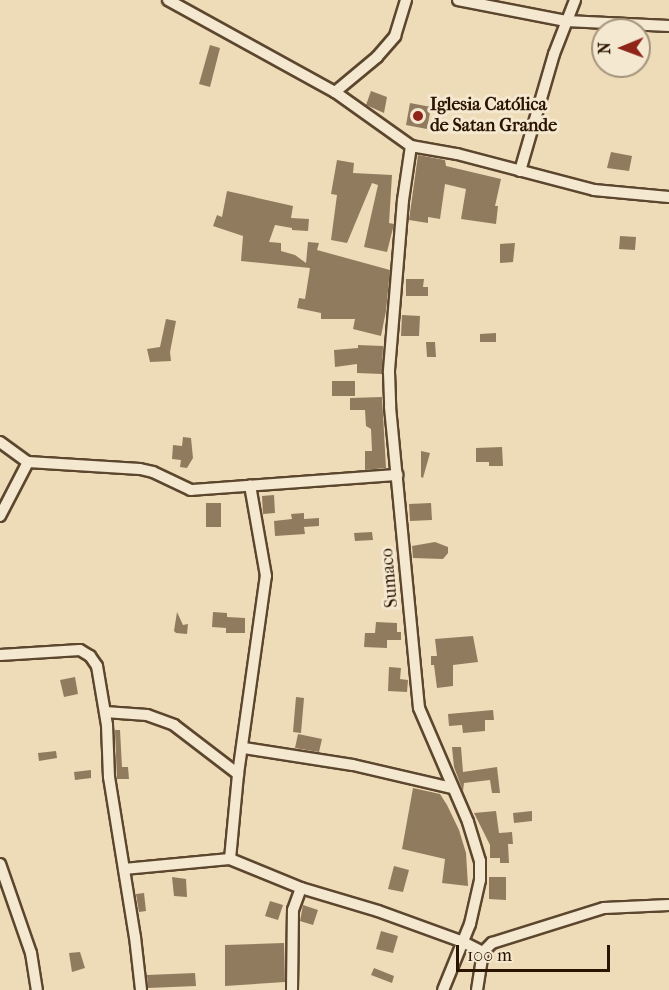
<!DOCTYPE html>
<html>
<head>
<meta charset="utf-8">
<style>
	body { margin:0 }
	#map { position:relative; width:669px; height:990px; overflow:hidden; background:#eedbb7; font-family:"IM FELL French Canon",serif }
	div>[style] { position:absolute }
	.building>* { inset:0; background:#907b5f }
	.roads { filter:drop-shadow(2px 0 #5c462e) drop-shadow(-2px 0 #5c462e) drop-shadow(0 2px #5c462e) drop-shadow(0 -2px #5c462e) }
	.street>* { height:10px; margin:-5px; padding:0 5px; transform-origin:5px; border-radius:5px; background:#f4e8d0 }
	.dots>* { width:16px; height:16px; translate:-50% -50%; box-sizing:border-box; border:3px solid #f4e8d0; border-radius:50% }
	span { translate:-50% -50%; white-space:nowrap; text-align:center; line-height:1.15; -webkit-text-stroke:6px #f4e8d0; paint-order:stroke }
	.poi-label { font-size:18px; color:#2b1400; font-weight:700 }
	.left { translate:0 -50%; text-align:left }
	.street-label { font-size:18px; color:#2b1400 }
	.north { position:absolute; left:591px; top:18px; width:60px; height:60px; box-sizing:border-box; background:#f4e8d0; border:2px solid #a4937d; border-radius:50%; rotate:269deg; font-size:16px; font-weight:700; line-height:24px; text-align:center; color:#2b1400 }
	.north::after { content:''; display:block; margin:auto; width:21px; height:27px; background:#8f2418; clip-path:polygon(50% 0,100% 100%,50% 72%,0 100%) }
	.scale { position:absolute; left:456px; top:945px; width:154px; height:27px; box-sizing:border-box; border:3px solid #2b1400; border-top:0; padding-left:8px; font-size:18px; line-height:21px; white-space:nowrap; color:#2b1400; -webkit-text-stroke:4px #f4e8d0; paint-order:stroke }
</style>
</head>
<body>
<div id="map">
	<div class="building">
		<i style="clip-path:polygon(210px 45px,220px 48px,210px 87px,199px 84px)"></i>
		<i style="clip-path:polygon(371px 91px,387px 97px,384px 113px,366px 105px)"></i>
		<i style="clip-path:polygon(410px 103px,431px 107px,427px 129px,406px 125px)"></i>
		<i style="clip-path:polygon(611px 152px,632px 156px,629px 171px,607px 168px)"></i>
		<i style="clip-path:polygon(418px 155px,445px 160px,446px 166px,501px 179px,495px 206px,498px 206px,496px 224px,461px 219px,466px 189px,445px 184px,440px 219px,428px 217px,428px 223px,409px 220px)"></i>
		<i style="clip-path:polygon(337px 160px,354px 163px,353px 173px,392px 175px,389px 223px,394px 224px,387px 252px,364px 247px,378px 185px,372px 183px,347px 243px,331px 240px,337px 195px,331px 194px)"></i>
		<i style="clip-path:polygon(227px 191px,293px 206px,291px 218px,309px 219px,308px 231px,292px 230px,292px 228px,275px 225px,269px 242px,281px 243px,281px 251px,295px 255px,306px 263px,308px 242px,319px 243px,317px 250px,390px 270px,386px 311px,381px 336px,353px 329px,355px 319px,321px 319px,321px 313px,297px 308px,299px 298px,305px 299px,310px 268px,241px 261px,243px 236px,213px 226px,217px 215px,222px 217px)"></i>
		<i style="clip-path:polygon(620px 236px,636px 237px,635px 250px,619px 249px)"></i>
		<i style="clip-path:polygon(515px 243px,513px 262px,500px 263px,500px 244px)"></i>
		<i style="clip-path:polygon(406px 279px,424px 279px,423px 287px,428px 287px,428px 296px,406px 296px)"></i>
		<i style="clip-path:polygon(402px 315px,420px 316px,419px 336px,401px 336px)"></i>
		<i style="clip-path:polygon(166px 319px,176px 321px,170px 352px,171px 361px,150px 362px,147px 349px,160px 347px)"></i>
		<i style="clip-path:polygon(496px 333px,496px 342px,480px 342px,480px 334px)"></i>
		<i style="clip-path:polygon(426px 342px,435px 342px,436px 357px,427px 357px)"></i>
		<i style="clip-path:polygon(358px 345px,383px 346px,382px 374px,357px 373px,357px 364px,335px 367px,334px 350px,358px 348px)"></i>
		<i style="clip-path:polygon(332px 381px,355px 381px,355px 396px,332px 396px)"></i>
		<i style="clip-path:polygon(382px 397px,386px 468px,365px 470px,365px 451px,372px 451px,371px 429px,366px 426px,365px 410px,350px 410px,350px 398px)"></i>
		<i style="clip-path:polygon(183px 437px,191px 438px,193px 458px,187px 468px,180px 467px,181px 460px,172px 459px,173px 445px,182px 446px)"></i>
		<i style="clip-path:polygon(502px 447px,503px 466px,489px 466px,489px 462px,476px 462px,476px 448px)"></i>
		<i style="clip-path:polygon(421px 451px,430px 453px,423px 478px,421px 477px)"></i>
		<i style="clip-path:polygon(274px 495px,275px 513px,263px 514px,262px 496px)"></i>
		<i style="clip-path:polygon(206px 503px,221px 503px,221px 527px,206px 527px)"></i>
		<i style="clip-path:polygon(431px 503px,432px 520px,410px 521px,409px 504px)"></i>
		<i style="clip-path:polygon(304px 513px,304px 519px,319px 518px,319px 526px,304px 527px,305px 534px,275px 536px,274px 521px,292px 519px,291px 514px)"></i>
		<i style="clip-path:polygon(372px 532px,373px 540px,355px 541px,354px 533px)"></i>
		<i style="clip-path:polygon(435px 542px,448px 547px,448px 553px,443px 559px,413px 558px,412px 546px)"></i>
		<i style="clip-path:polygon(177px 612px,183px 625px,188px 624px,187px 634px,176px 633px,174px 631px)"></i>
		<i style="clip-path:polygon(213px 612px,227px 613px,227px 617px,245px 618px,245px 633px,226px 633px,226px 628px,212px 627px)"></i>
		<i style="clip-path:polygon(376px 622px,397px 623px,397px 632px,401px 632px,401px 640px,387px 640px,387px 648px,364px 647px,365px 633px,375px 633px)"></i>
		<i style="clip-path:polygon(473px 636px,478px 662px,453px 665px,453px 686px,437px 688px,434px 665px,431px 665px,431px 656px,437px 656px,435px 639px)"></i>
		<i style="clip-path:polygon(389px 667px,401px 668px,400px 679px,408px 680px,407px 692px,388px 691px)"></i>
		<i style="clip-path:polygon(75px 677px,78px 694px,64px 697px,60px 680px)"></i>
		<i style="clip-path:polygon(296px 697px,304px 698px,301px 733px,293px 732px)"></i>
		<i style="clip-path:polygon(493px 710px,494px 720px,485px 720px,485px 731px,463px 733px,462px 725px,449px 726px,448px 714px)"></i>
		<i style="clip-path:polygon(115px 730px,120px 730px,122px 767px,128px 767px,129px 779px,117px 779px)"></i>
		<i style="clip-path:polygon(298px 734px,322px 739px,319px 752px,295px 748px)"></i>
		<i style="clip-path:polygon(452px 747px,461px 747px,463px 772px,497px 767px,500px 793px,492px 793px,490px 780px,464px 783px,463px 791px,454px 767px)"></i>
		<i style="clip-path:polygon(56px 751px,57px 758px,39px 761px,38px 753px)"></i>
		<i style="clip-path:polygon(91px 770px,91px 778px,75px 780px,74px 772px)"></i>
		<i style="clip-path:polygon(413px 788px,440px 794px,447px 805px,459px 830px,466px 853px,468px 886px,442px 883px,445px 859px,402px 849px)"></i>
		<i style="clip-path:polygon(496px 811px,499px 833px,512px 832px,513px 844px,508px 844px,509px 863px,500px 863px,500px 858px,490px 858px,490px 845px,474px 813px)"></i>
		<i style="clip-path:polygon(532px 811px,532px 821px,514px 823px,513px 813px)"></i>
		<i style="clip-path:polygon(394px 866px,409px 870px,403px 892px,388px 889px)"></i>
		<i style="clip-path:polygon(172px 877px,186px 879px,187px 897px,174px 896px)"></i>
		<i style="clip-path:polygon(489px 877px,506px 877px,506px 900px,489px 899px)"></i>
		<i style="clip-path:polygon(144px 893px,146px 911px,139px 912px,136px 894px)"></i>
		<i style="clip-path:polygon(270px 901px,283px 905px,278px 920px,265px 916px)"></i>
		<i style="clip-path:polygon(303px 905px,318px 910px,313px 925px,300px 921px)"></i>
		<i style="clip-path:polygon(381px 931px,398px 936px,393px 953px,376px 949px)"></i>
		<i style="clip-path:polygon(284px 943px,285px 982px,225px 986px,225px 945px)"></i>
		<i style="clip-path:polygon(80px 952px,85px 968px,72px 972px,69px 953px)"></i>
		<i style="clip-path:polygon(374px 968px,394px 976px,392px 983px,371px 975px)"></i>
		<i style="clip-path:polygon(195px 973px,196px 986px,148px 988px,147px 975px)"></i>
	</div>
	<div class="roads">
		<div class="street">
			<i style="left:168px;top:0;width:191px;rotate:28.9deg"></i>
			<i style="left:335px;top:92px;width:93px;rotate:35.4deg"></i>
			<i style="left:411px;top:146px;width:47px;rotate:9.9deg"></i>
			<i style="left:457px;top:154px;width:142px;rotate:14.7deg"></i>
			<i style="left:594px;top:190px;width:75px;rotate:5.3deg"></i>
			<i style="left:458px;top:0;width:110px;rotate:11deg"></i>
			<i style="left:566px;top:21px;width:103px;rotate:2.8deg"></i>
			<i style="left:335px;top:92px;width:55px;rotate:-39.8deg"></i>
			<i style="left:377px;top:57px;width:28px;rotate:-49deg"></i>
			<i style="left:395px;top:36px;width:38px;rotate:-73deg"></i>
			<i style="left:411px;top:146px;width:55px;rotate:98.4deg"></i>
			<i style="left:403px;top:200px;width:173px;rotate:94.7deg"></i>
			<i style="left:389px;top:372px;width:35px;rotate:88deg"></i>
			<i style="left:390px;top:407px;width:302px;rotate:84.5deg"></i>
			<i style="left:419px;top:708px;width:124px;rotate:66.7deg"></i>
			<i style="left:468px;top:822px;width:41px;rotate:72.9deg"></i>
			<i style="left:480px;top:861px;width:19px;rotate:90deg"></i>
			<i style="left:480px;top:880px;width:45px;rotate:102.8deg"></i>
			<i style="left:470px;top:924px;width:71px;rotate:112.2deg"></i>
			<i style="left:520px;top:171px;width:122px;rotate:-73.8deg"></i>
			<i style="left:554px;top:54px;width:58px;rotate:-68.7deg"></i>
			<i style="left:0;top:442px;width:34px;rotate:36deg"></i>
			<i style="left:0;top:516px;width:61px;rotate:-62.6deg"></i>
			<i style="left:28px;top:462px;width:112px;rotate:3.6deg"></i>
			<i style="left:140px;top:469px;width:13px;rotate:13deg"></i>
			<i style="left:153px;top:472px;width:42px;rotate:25.3deg"></i>
			<i style="left:191px;top:490px;width:207px;rotate:-4.2deg"></i>
			<i style="left:0;top:655px;width:80px;rotate:-3.6deg"></i>
			<i style="left:80px;top:650px;width:12px;rotate:31deg"></i>
			<i style="left:90px;top:656px;width:12px;rotate:55deg"></i>
			<i style="left:97px;top:666px;width:60px;rotate:80.4deg"></i>
			<i style="left:107px;top:725px;width:52px;rotate:87.8deg"></i>
			<i style="left:109px;top:777px;width:162px;rotate:80.8deg"></i>
			<i style="left:135px;top:937px;width:53px;rotate:83.5deg"></i>
			<i style="left:105px;top:712px;width:42px;rotate:4.1deg"></i>
			<i style="left:147px;top:715px;width:29px;rotate:20deg"></i>
			<i style="left:174px;top:725px;width:81px;rotate:37.4deg"></i>
			<i style="left:244px;top:748px;width:110px;rotate:8.9deg"></i>
			<i style="left:353px;top:765px;width:102px;rotate:13.1deg"></i>
			<i style="left:230px;top:859px;width:85px;rotate:-84.6deg"></i>
			<i style="left:238px;top:774px;width:200px;rotate:-82deg"></i>
			<i style="left:266px;top:576px;width:92px;rotate:-100deg"></i>
			<i style="left:0;top:864px;width:94px;rotate:70.8deg"></i>
			<i style="left:31px;top:953px;width:37px;rotate:81deg"></i>
			<i style="left:124px;top:869px;width:106px;rotate:-5.4deg"></i>
			<i style="left:230px;top:859px;width:77px;rotate:22.2deg"></i>
			<i style="left:301px;top:888px;width:80px;rotate:16.6deg"></i>
			<i style="left:378px;top:911px;width:90px;rotate:20deg"></i>
			<i style="left:463px;top:942px;width:22px;rotate:27deg"></i>
			<i style="left:292px;top:990px;width:80px;rotate:-89.3deg"></i>
			<i style="left:293px;top:910px;width:23px;rotate:-70deg"></i>
			<i style="left:477px;top:990px;width:38px;rotate:-81deg"></i>
			<i style="left:483px;top:952px;width:13px;rotate:-45deg"></i>
			<i style="left:492px;top:943px;width:117px;rotate:-17.4deg"></i>
			<i style="left:604px;top:908px;width:65px;rotate:-2.6deg"></i>
		</div>
	</div>
	<div class="dots">
		<i style="left:418px;top:116px;background:#8f2418"></i>
	</div>
	<div class="poi-label">
		<span class="left" style="left:430px;top:116px">Iglesia Católica<br>de Satan Grande</span>
	</div>
	<div class="street-label">
		<span style="left:390px;top:578px;rotate:-95deg">Sumaco</span>
	</div>
	<div class="north">N</div>
	<div class="scale">100 m</div>
</div>
</body>
</html>
